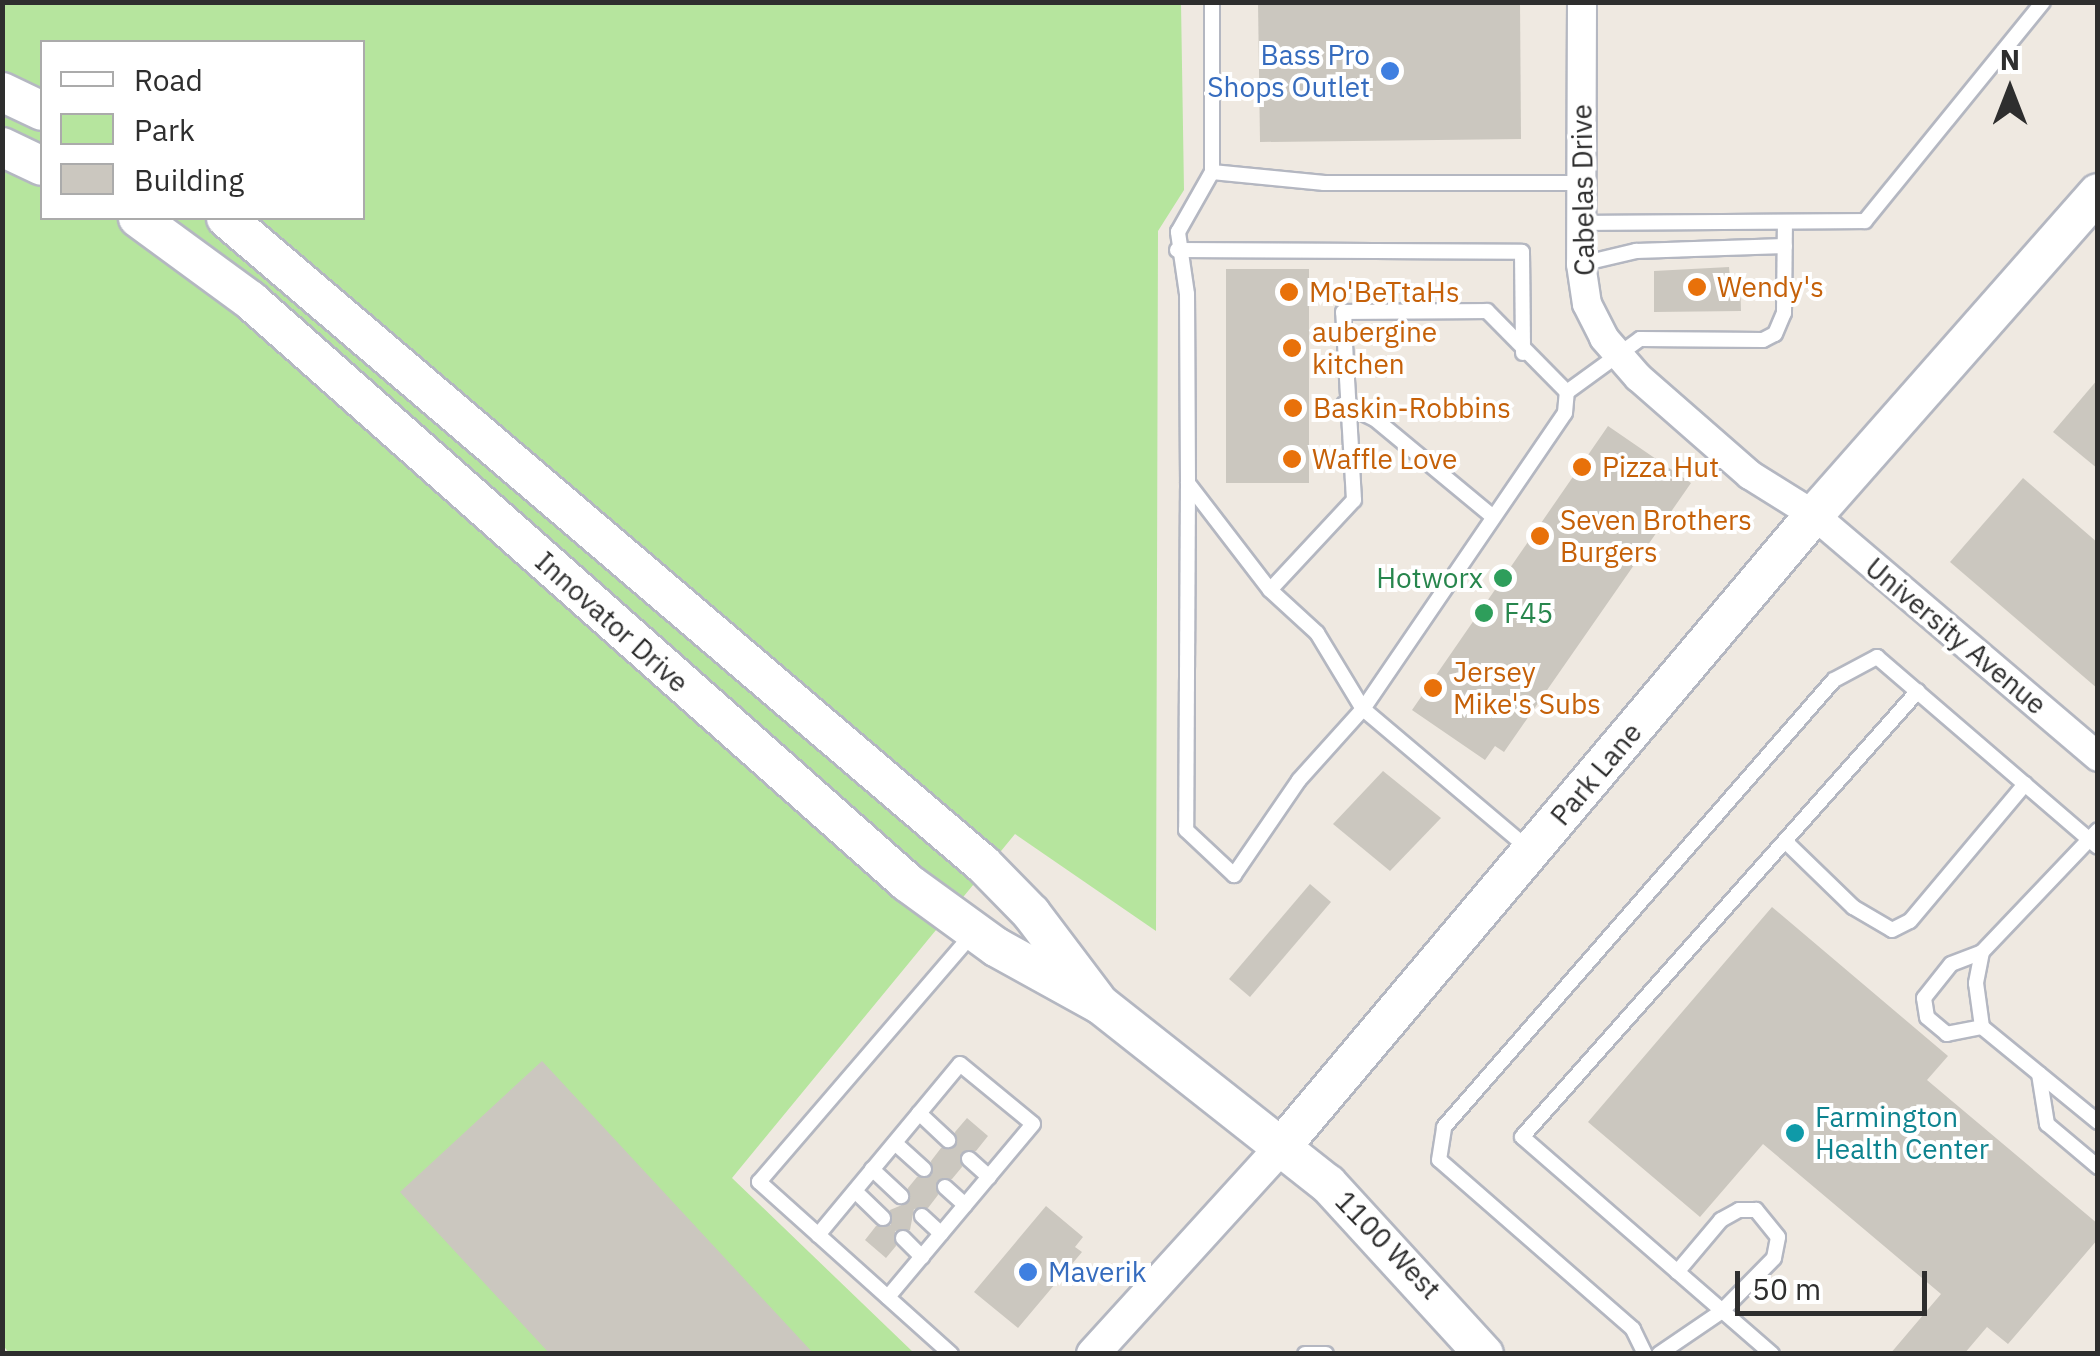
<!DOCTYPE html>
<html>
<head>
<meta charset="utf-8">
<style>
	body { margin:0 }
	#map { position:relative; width:2100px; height:1356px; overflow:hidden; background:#efe9e1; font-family:"IBM Plex Sans",sans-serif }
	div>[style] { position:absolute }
	.green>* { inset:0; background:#b6e59e }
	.building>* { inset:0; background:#cbc7bf }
	.roads { filter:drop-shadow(2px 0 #b4b7c1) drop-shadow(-2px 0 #b4b7c1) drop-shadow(0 2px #b4b7c1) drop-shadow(0 -2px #b4b7c1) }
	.service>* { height:14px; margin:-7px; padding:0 7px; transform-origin:7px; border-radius:7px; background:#fff }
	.minor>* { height:28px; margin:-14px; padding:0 14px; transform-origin:14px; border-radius:14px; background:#fff }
	.tertiary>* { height:32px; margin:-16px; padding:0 16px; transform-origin:16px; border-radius:16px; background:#fff }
	.secondary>* { height:38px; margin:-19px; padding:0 19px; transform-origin:19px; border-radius:19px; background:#fff }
	.dots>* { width:28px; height:28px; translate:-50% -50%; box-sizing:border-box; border:5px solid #fff; border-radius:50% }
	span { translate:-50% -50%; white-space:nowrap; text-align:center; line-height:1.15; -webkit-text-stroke:8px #fff; paint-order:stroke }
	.shop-label { font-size:28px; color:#366cbe }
	.right { translate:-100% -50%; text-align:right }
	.left { translate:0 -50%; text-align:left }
	.street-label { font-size:28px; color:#2e2e2e }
	.food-label { font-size:28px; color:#c56008 }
	.leisure-label { font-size:28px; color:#27864d }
	.culture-label { font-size:28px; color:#0d838f }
	.frame { position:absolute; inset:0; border:5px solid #2e2e2e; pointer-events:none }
	.legend { position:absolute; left:40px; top:40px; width:325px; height:180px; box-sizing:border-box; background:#fff; border:2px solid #ababab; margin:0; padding:12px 18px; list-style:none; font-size:30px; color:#2e2e2e }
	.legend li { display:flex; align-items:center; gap:20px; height:50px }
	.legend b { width:50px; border:2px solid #ababab }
	.north { position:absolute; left:1960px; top:40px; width:100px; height:100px; -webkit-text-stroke:8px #fff; paint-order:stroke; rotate:0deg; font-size:28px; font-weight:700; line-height:40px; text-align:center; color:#2e2e2e }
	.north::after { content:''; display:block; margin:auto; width:35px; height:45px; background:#2e2e2e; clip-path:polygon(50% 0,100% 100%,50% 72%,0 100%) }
	.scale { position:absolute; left:1735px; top:1271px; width:192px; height:45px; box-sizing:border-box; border:5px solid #2e2e2e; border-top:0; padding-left:12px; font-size:30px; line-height:35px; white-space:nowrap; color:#2e2e2e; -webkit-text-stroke:8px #fff; paint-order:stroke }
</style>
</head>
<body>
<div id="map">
	<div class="green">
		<i style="clip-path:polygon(evenodd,2px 3px,1181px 3px,1184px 190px,1158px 231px,1156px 931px,1015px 834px,732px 1178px,914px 1353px,9px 1353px,2px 1344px,2px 3px,42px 42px,362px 42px,362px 218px,42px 218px,42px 42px)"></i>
	</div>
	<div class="building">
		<i style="clip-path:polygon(1258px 2px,1520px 2px,1521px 139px,1260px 142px)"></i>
		<i style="clip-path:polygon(1729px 267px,1730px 278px,1740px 278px,1741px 311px,1654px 312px,1654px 271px)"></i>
		<i style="clip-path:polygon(1226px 269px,1309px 269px,1309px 483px,1226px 483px)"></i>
		<i style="clip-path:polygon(2098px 379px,2098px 469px,2053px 432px)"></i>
		<i style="clip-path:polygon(1608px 426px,1691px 483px,1504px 752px,1495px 746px,1485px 760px,1412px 710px)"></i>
		<i style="clip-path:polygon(2023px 478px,2098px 543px,2098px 689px,1950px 562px)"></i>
		<i style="clip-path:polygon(1383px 771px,1441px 818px,1390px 871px,1333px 824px)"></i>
		<i style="clip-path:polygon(1310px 884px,1331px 902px,1250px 997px,1229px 979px)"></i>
		<i style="clip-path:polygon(1772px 907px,1948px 1056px,1927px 1080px,2098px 1224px,2098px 1239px,2008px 1344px,1987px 1327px,1964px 1354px,1890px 1354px,1941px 1294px,1763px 1144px,1700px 1217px,1588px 1122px)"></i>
		<i style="clip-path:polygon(542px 1061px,814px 1354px,550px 1354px,400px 1192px)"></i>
		<i style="clip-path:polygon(967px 1118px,988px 1136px,976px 1151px,961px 1153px,962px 1167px,952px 1179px,937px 1181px,938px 1195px,928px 1208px,914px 1209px,910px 1230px,895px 1231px,896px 1246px,886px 1258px,865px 1240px,876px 1226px,891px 1225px,890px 1210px,909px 1202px,908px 1188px,917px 1177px,932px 1175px,931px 1161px,941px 1148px,956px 1146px,955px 1132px)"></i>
		<i style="clip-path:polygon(1046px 1206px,1083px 1237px,1075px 1247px,1082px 1252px,1018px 1328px,974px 1292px)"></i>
	</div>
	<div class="roads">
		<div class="service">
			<i style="left:1212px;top:2px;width:170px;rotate:90deg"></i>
			<i style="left:1212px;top:172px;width:113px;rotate:5.6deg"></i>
			<i style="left:1324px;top:183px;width:258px"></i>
			<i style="left:1581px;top:223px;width:284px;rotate:-0.4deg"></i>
			<i style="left:1865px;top:221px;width:282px;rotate:-50.9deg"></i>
			<i style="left:1177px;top:250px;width:345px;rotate:0.3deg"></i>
			<i style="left:1522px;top:252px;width:101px;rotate:89.4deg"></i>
			<i style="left:1581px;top:264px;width:57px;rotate:-13.3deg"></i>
			<i style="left:1636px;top:251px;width:149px;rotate:-1.9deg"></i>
			<i style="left:1344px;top:404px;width:34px;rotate:26deg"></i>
			<i style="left:1375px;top:419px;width:153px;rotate:39.7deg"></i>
			<i style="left:1188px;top:483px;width:347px;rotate:90.3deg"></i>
			<i style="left:1186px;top:830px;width:66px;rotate:43.2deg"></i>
			<i style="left:1234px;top:875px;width:115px;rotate:-55.6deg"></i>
			<i style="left:1299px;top:780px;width:96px;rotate:-48deg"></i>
			<i style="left:1363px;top:709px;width:89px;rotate:-121.2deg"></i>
			<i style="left:1317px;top:633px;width:64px;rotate:-137.5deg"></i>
			<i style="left:1270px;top:590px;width:135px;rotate:-127.5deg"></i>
			<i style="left:1188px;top:483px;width:189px;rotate:-90.3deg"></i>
			<i style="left:1187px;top:294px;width:63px;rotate:-98.3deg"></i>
			<i style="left:1178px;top:232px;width:69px;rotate:-60.5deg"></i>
			<i style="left:1270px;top:590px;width:123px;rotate:-47deg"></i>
			<i style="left:1354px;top:500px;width:188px;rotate:-93.3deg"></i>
			<i style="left:1343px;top:312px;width:144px;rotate:-0.4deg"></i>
			<i style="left:1487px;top:311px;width:114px;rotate:45.4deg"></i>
			<i style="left:1785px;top:841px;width:95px;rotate:44.1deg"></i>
			<i style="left:1853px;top:907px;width:45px;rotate:30.5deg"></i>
			<i style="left:1892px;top:930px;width:20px;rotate:-27deg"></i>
			<i style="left:1910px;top:921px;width:179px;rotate:-50deg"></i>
			<i style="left:1530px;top:850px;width:219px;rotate:-139.8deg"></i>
			<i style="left:1363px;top:709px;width:358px;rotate:-55.7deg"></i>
			<i style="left:1565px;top:413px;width:21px;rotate:-85deg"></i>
			<i style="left:1567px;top:392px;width:90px;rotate:-36deg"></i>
			<i style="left:1640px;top:339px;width:123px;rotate:0.5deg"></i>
			<i style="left:1763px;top:340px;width:13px;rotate:-27deg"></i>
			<i style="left:1775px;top:334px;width:23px;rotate:-67deg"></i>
			<i style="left:1784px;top:313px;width:91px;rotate:-89.4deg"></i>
			<i style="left:1982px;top:952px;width:32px;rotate:101deg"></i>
			<i style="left:1976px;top:983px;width:44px;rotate:82.2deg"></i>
			<i style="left:1982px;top:1027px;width:36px;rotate:169deg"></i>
			<i style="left:1947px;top:1034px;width:26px;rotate:-140deg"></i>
			<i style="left:1927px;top:1017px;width:19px;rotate:-99deg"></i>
			<i style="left:1924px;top:998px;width:43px;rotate:-51.5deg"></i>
			<i style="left:1951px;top:964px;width:33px;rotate:-21deg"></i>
			<i style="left:1982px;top:952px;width:168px;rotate:-46.4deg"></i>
			<i style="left:1982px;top:1027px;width:150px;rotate:39.3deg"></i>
			<i style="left:2039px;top:1074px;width:51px;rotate:80.9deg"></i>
			<i style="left:2047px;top:1124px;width:67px;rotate:40.1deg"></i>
			<i style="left:919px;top:1113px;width:40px;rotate:43deg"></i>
			<i style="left:895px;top:1143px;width:39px;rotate:42deg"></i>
			<i style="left:969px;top:1159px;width:27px;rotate:42deg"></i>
			<i style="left:872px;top:1169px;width:40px;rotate:43deg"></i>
			<i style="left:945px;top:1187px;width:27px;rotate:42deg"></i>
			<i style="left:855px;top:1191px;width:39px;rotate:44deg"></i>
			<i style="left:922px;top:1216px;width:26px;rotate:43deg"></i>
			<i style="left:818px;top:1235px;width:222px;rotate:-50.3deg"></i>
			<i style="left:960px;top:1064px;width:94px;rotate:39.4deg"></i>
			<i style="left:1033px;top:1124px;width:226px;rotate:130deg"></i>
			<i style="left:903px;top:1238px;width:27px;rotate:45deg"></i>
			<i style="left:951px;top:1354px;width:258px;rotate:-138.1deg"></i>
			<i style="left:759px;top:1182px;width:327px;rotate:-49.3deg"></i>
			<i style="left:1305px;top:1354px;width:21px"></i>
			<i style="left:1645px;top:1354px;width:28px;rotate:-116deg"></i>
			<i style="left:1633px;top:1329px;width:257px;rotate:-138.9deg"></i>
			<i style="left:1439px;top:1160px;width:33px;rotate:-81deg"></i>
			<i style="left:1444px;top:1127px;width:593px;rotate:-48.9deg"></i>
			<i style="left:1834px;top:680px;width:49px;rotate:-28.1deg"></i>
			<i style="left:1877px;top:657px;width:291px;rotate:40.7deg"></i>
			<i style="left:1659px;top:1354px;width:76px;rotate:-34.3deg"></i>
			<i style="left:1722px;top:1311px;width:74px;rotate:-45.5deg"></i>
			<i style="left:1774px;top:1258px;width:21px;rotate:-79deg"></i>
			<i style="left:1778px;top:1237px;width:35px;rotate:-129deg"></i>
			<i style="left:1756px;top:1210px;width:17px;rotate:180deg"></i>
			<i style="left:1739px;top:1210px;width:21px;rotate:151deg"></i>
			<i style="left:1721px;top:1220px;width:68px;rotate:130.2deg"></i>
			<i style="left:1772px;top:1354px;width:331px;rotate:-139deg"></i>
			<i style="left:1522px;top:1137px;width:596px;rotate:-48.4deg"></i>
		</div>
		<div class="minor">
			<i style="left:1582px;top:2px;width:262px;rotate:90.2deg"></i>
			<i style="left:1581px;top:264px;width:40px;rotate:81.5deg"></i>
			<i style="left:1587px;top:304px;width:38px;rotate:63deg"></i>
			<i style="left:1604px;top:338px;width:52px;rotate:48.9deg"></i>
			<i style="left:1638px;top:377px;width:149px;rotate:41.2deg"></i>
			<i style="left:1750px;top:475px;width:75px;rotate:32deg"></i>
			<i style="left:1814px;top:515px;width:373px;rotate:40.4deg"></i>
		</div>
		<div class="tertiary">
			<i style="left:1093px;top:1354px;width:281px;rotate:-47.7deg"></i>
		</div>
		<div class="secondary">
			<i style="left:2px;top:92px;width:44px;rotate:25.4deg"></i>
			<i style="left:2px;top:147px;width:44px;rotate:25.4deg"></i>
			<i style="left:138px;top:218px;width:139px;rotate:36.2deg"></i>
			<i style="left:250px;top:300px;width:879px;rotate:41.54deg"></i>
			<i style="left:908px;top:883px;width:109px;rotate:36deg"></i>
			<i style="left:996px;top:947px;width:120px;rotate:28.9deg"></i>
			<i style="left:1101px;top:1005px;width:289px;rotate:38.3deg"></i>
			<i style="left:1328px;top:1184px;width:231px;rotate:47.5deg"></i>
			<i style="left:226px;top:218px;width:995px;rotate:40.48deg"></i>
			<i style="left:983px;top:864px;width:69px;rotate:45.6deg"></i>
			<i style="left:1031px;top:913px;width:108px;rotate:52.9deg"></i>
			<i style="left:1282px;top:1146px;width:825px;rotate:-49.87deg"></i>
			<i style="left:1814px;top:515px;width:429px;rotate:-48.6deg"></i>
		</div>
	</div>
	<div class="dots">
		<i style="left:1390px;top:71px;background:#3f7fe0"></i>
		<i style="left:1697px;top:287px;background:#e8710a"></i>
		<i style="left:1289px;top:292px;background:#e8710a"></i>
		<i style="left:1292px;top:348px;background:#e8710a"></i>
		<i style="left:1293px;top:408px;background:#e8710a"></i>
		<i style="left:1292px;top:459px;background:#e8710a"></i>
		<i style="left:1582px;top:467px;background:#e8710a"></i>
		<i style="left:1540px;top:536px;background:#e8710a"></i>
		<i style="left:1503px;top:578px;background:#2e9e5b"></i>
		<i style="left:1484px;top:613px;background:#2e9e5b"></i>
		<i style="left:1433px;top:688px;background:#e8710a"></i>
		<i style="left:1795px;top:1133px;background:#0f9aa8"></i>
		<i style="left:1028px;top:1272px;background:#3f7fe0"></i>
	</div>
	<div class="shop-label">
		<span class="right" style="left:1370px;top:71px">Bass Pro<br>Shops Outlet</span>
		<span class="left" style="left:1048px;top:1272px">Maverik</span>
	</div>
	<div class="street-label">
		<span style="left:1583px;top:190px;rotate:-91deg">Cabelas Drive</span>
		<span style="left:612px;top:622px;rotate:42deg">Innovator Drive</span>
		<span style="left:1956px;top:636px;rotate:40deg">University Avenue</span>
		<span style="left:1596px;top:774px;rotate:-50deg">Park Lane</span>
		<span style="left:1388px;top:1245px;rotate:46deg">1100 West</span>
	</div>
	<div class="food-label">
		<span class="left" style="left:1717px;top:287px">Wendy's</span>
		<span class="left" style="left:1309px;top:292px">Mo'BeTtaHs</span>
		<span class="left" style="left:1312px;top:348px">aubergine<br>kitchen</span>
		<span class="left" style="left:1313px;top:408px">Baskin-Robbins</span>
		<span class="left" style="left:1312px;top:459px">Waffle Love</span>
		<span class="left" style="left:1602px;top:467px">Pizza Hut</span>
		<span class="left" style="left:1560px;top:536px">Seven Brothers<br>Burgers</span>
		<span class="left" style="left:1453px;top:688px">Jersey<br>Mike's Subs</span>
	</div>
	<div class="leisure-label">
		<span class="right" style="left:1483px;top:578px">Hotworx</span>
		<span class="left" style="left:1504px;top:613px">F45</span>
	</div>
	<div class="culture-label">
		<span class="left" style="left:1815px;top:1133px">Farmington<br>Health Center</span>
	</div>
	<div class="frame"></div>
	<ul class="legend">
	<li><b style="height:12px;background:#fff"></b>Road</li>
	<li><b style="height:28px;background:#b6e59e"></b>Park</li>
	<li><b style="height:28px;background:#cbc7bf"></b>Building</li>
	</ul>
	<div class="north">N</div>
	<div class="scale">50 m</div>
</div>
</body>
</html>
